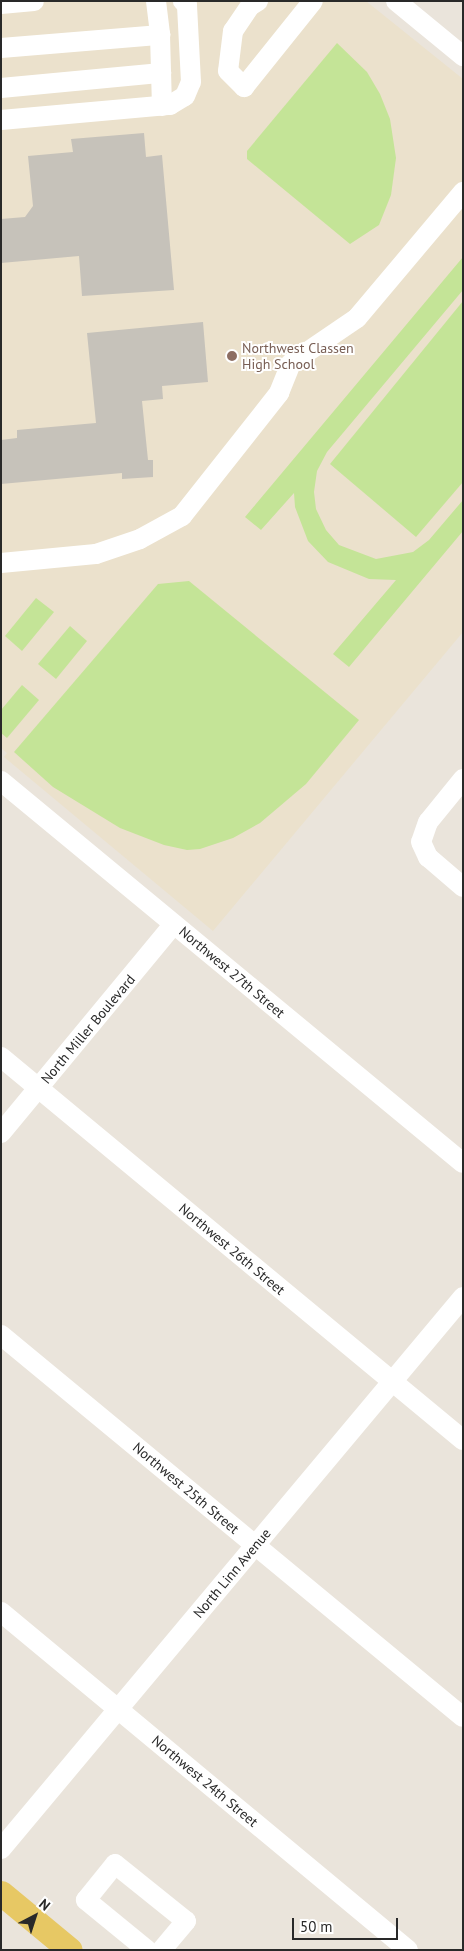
<!DOCTYPE html>
<html>
<head>
<meta charset="utf-8">
<style>
	body { margin:0 }
	#map { position:relative; width:464px; height:1951px; overflow:hidden; background:#eae4db; font-family:"PT Sans",sans-serif }
	div>[style] { position:absolute }
	.education>* { inset:0; background:#ebe1cc }
	.pitch>* { inset:0; background:#c4e497 }
	.building>* { inset:0; background:#c6c2ba }
	.minor>* { height:20px; margin:-10px; padding:0 10px; transform-origin:10px; border-radius:10px; background:#fff }
	.major>* { height:25px; margin:-12.5px; padding:0 12.5px; transform-origin:12.5px; border-radius:12.5px; background:#e7c864 }
	.dots>* { width:14px; height:14px; translate:-50% -50%; box-sizing:border-box; border:2px solid #fff; border-radius:50% }
	span { translate:-50% -50%; white-space:nowrap; text-align:center; line-height:1.15; -webkit-text-stroke:4px #fff; paint-order:stroke }
	.education-label { font-size:14px; color:#785e54 }
	.left { translate:0 -50%; text-align:left }
	.street-label { font-size:14px; color:#292929 }
	.frame { position:absolute; inset:0; border:2px solid #292929; pointer-events:none }
	.north { position:absolute; left:10px; top:1891px; width:50px; height:50px; -webkit-text-stroke:4px #fff; paint-order:stroke; rotate:40deg; font-size:14px; font-weight:700; line-height:20px; text-align:center; color:#292929 }
	.north::after { content:''; display:block; margin:auto; width:18px; height:22px; background:#292929; clip-path:polygon(50% 0,100% 100%,50% 72%,0 100%) }
	.scale { position:absolute; left:292px; top:1918px; width:106px; height:22px; box-sizing:border-box; border:2px solid #292929; border-top:0; padding-left:6px; font-size:15px; line-height:18px; white-space:nowrap; color:#292929; -webkit-text-stroke:4px #fff; paint-order:stroke }
</style>
</head>
<body>
<div id="map">
	<div class="education">
		<i style="clip-path:polygon(1px 1px,366px 1px,463px 79px,463px 632px,213px 931px,4px 757px,7px 753px,1px 748px)"></i>
	</div>
	<div class="pitch">
		<i style="clip-path:polygon(337px 43px,367px 72px,380px 94px,390px 119px,396px 158px,391px 195px,379px 225px,350px 244px,247px 159px,247px 151px)"></i>
		<i style="clip-path:polygon(463px 257px,463px 290px,327px 452px,317px 471px,314px 492px,316px 509px,326px 530px,339px 545px,376px 559px,413px 552px,429px 540px,463px 500px,463px 531px,349px 667px,333px 654px,396px 580px,369px 579px,328px 562px,308px 541px,295px 507px,294px 493px,261px 530px,245px 517px)"></i>
		<i style="clip-path:polygon(463px 301px,463px 482px,416px 537px,330px 464px)"></i>
		<i style="clip-path:polygon(189px 581px,359px 720px,306px 784px,260px 823px,233px 838px,200px 849px,187px 850px,164px 845px,120px 828px,53px 787px,14px 752px,158px 584px)"></i>
		<i style="clip-path:polygon(36px 598px,54px 612px,22px 651px,5px 636px)"></i>
		<i style="clip-path:polygon(70px 626px,87px 641px,56px 679px,38px 664px)"></i>
		<i style="clip-path:polygon(22px 685px,39px 700px,7px 738px,1px 733px,1px 710px)"></i>
	</div>
	<div class="building">
		<i style="clip-path:polygon(144px 133px,146px 157px,162px 155px,174px 290px,82px 296px,79px 256px,1px 263px,1px 219px,25px 217px,33px 206px,28px 156px,73px 152px,71px 139px)"></i>
		<i style="clip-path:polygon(203px 322px,208px 382px,162px 386px,163px 399px,142px 401px,148px 460px,153px 460px,153px 477px,122px 479px,122px 473px,1px 484px,1px 440px,17px 438px,17px 430px,96px 423px,87px 333px)"></i>
	</div>
	<div class="minor">
		<i style="left:156px;top:1px;width:34px;rotate:83deg"></i>
		<i style="left:258px;top:1px;width:9px;rotate:148deg"></i>
		<i style="left:250px;top:6px;width:30px;rotate:124deg"></i>
		<i style="left:233px;top:31px;width:40px;rotate:97.1deg"></i>
		<i style="left:228px;top:71px;width:23px;rotate:45deg"></i>
		<i style="left:244px;top:87px;width:110px;rotate:-51.3deg"></i>
		<i style="left:396px;top:1px;width:87px;rotate:39.4deg"></i>
		<i style="left:1px;top:4px;width:33px;rotate:-5deg"></i>
		<i style="left:1px;top:48px;width:160px;rotate:-4.7deg"></i>
		<i style="left:160px;top:35px;width:71px;rotate:88.4deg"></i>
		<i style="left:1px;top:88px;width:161px;rotate:-5.4deg"></i>
		<i style="left:1px;top:120px;width:170px;rotate:-5.1deg"></i>
		<i style="left:170px;top:105px;width:17px;rotate:-31deg"></i>
		<i style="left:185px;top:96px;width:15px;rotate:-67deg"></i>
		<i style="left:191px;top:82px;width:77px;rotate:-93deg"></i>
		<i style="left:187px;top:5px;width:6px;rotate:-135deg"></i>
		<i style="left:1px;top:563px;width:95px;rotate:-5.4deg"></i>
		<i style="left:96px;top:554px;width:46px;rotate:-18.8deg"></i>
		<i style="left:140px;top:539px;width:48px;rotate:-28.7deg"></i>
		<i style="left:182px;top:516px;width:157px;rotate:-51.7deg"></i>
		<i style="left:279px;top:393px;width:32px;rotate:-68deg"></i>
		<i style="left:291px;top:363px;width:80px;rotate:-34.3deg"></i>
		<i style="left:357px;top:318px;width:165px;rotate:-49.9deg"></i>
		<i style="left:463px;top:779px;width:55px;rotate:129.1deg"></i>
		<i style="left:428px;top:822px;width:21px;rotate:109deg"></i>
		<i style="left:421px;top:842px;width:17px;rotate:65deg"></i>
		<i style="left:428px;top:857px;width:46px;rotate:40.6deg"></i>
		<i style="left:1px;top:781px;width:599px;rotate:39.59deg"></i>
		<i style="left:1px;top:1057px;width:600px;rotate:39.66deg"></i>
		<i style="left:1px;top:1133px;width:271px;rotate:-50.4deg"></i>
		<i style="left:1px;top:1335px;width:599px;rotate:39.59deg"></i>
		<i style="left:1px;top:1612px;width:529px;rotate:39.71deg"></i>
		<i style="left:1px;top:1849px;width:720px;rotate:-50.07deg"></i>
		<i style="left:147px;top:1950px;width:79px;rotate:-140.7deg"></i>
		<i style="left:86px;top:1900px;width:46px;rotate:-51.1deg"></i>
		<i style="left:115px;top:1864px;width:91px;rotate:38.8deg"></i>
		<i style="left:186px;top:1921px;width:38px;rotate:130deg"></i>
	</div>
	<div class="major">
		<i style="left:1px;top:1893px;width:89px;rotate:39.6deg"></i>
	</div>
	<div class="dots">
		<i style="left:232px;top:356px;background:#8d6e63"></i>
	</div>
	<div class="education-label">
		<span class="left" style="left:242px;top:356px">Northwest Classen<br>High School</span>
	</div>
	<div class="street-label">
		<span style="left:232px;top:972px;rotate:40deg">Northwest 27th Street</span>
		<span style="left:88px;top:1029px;rotate:-50deg">North Miller Boulevard</span>
		<span style="left:232px;top:1249px;rotate:40deg">Northwest 26th Street</span>
		<span style="left:186px;top:1488px;rotate:40deg">Northwest 25th Street</span>
		<span style="left:232px;top:1573px;rotate:-50deg">North Linn Avenue</span>
		<span style="left:205px;top:1781px;rotate:40deg">Northwest 24th Street</span>
	</div>
	<div class="frame"></div>
	<div class="north">N</div>
	<div class="scale">50 m</div>
</div>
</body>
</html>
